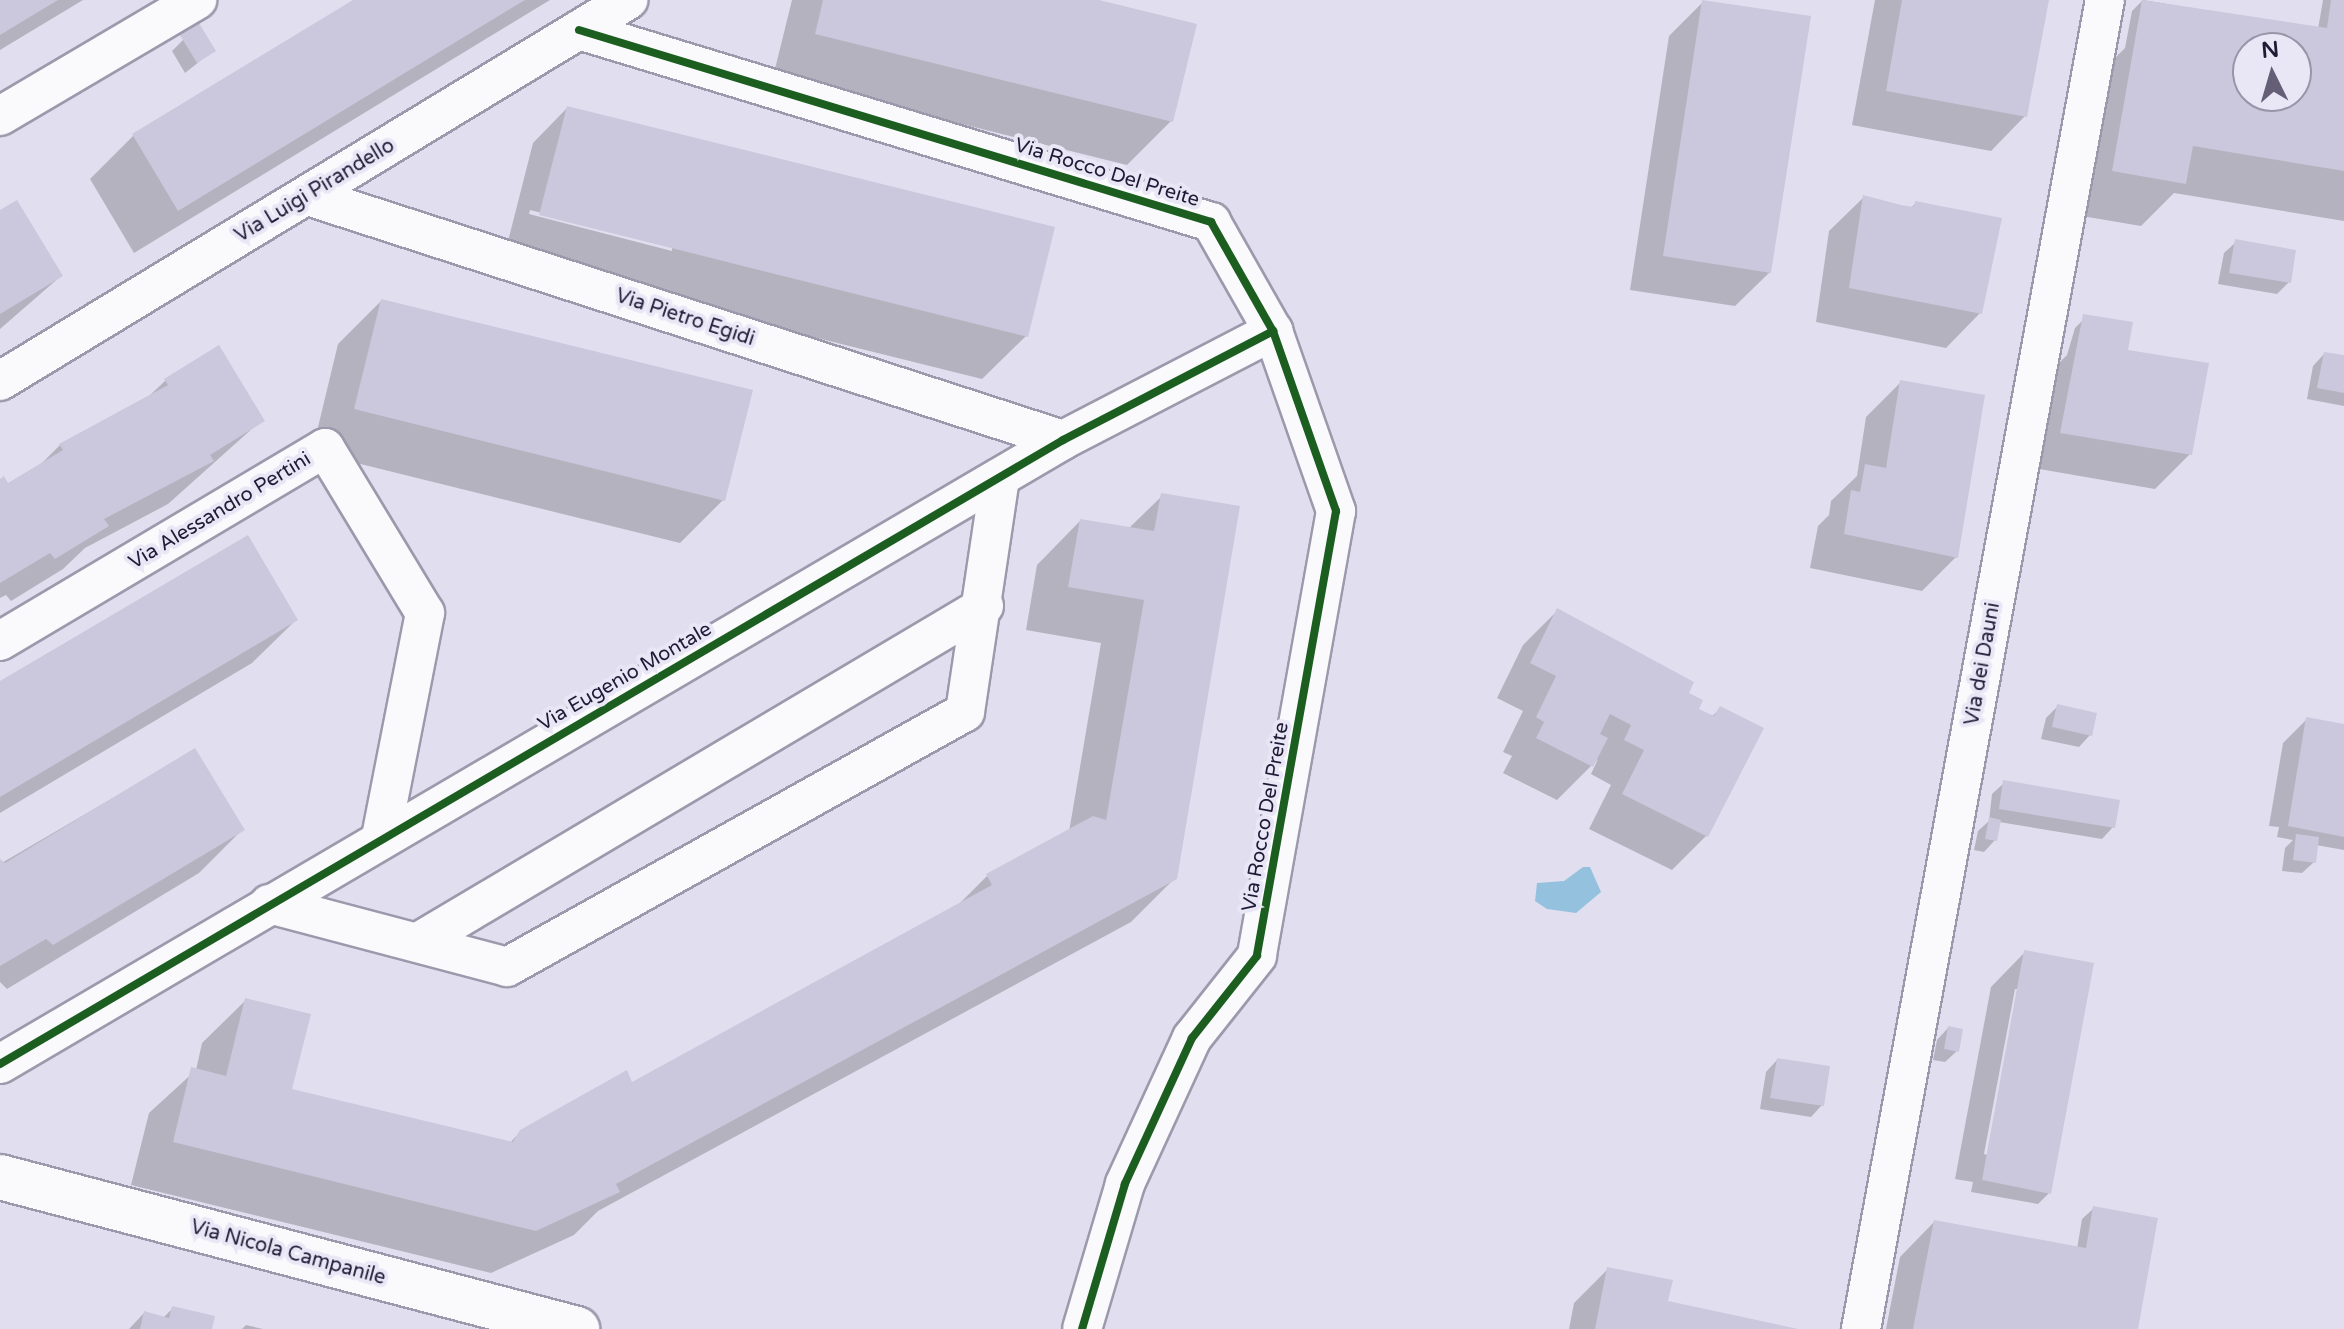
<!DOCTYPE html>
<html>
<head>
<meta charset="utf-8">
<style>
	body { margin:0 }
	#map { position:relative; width:2344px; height:1329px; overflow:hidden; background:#e1dfef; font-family:"Varela Round",sans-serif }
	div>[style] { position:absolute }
	.water>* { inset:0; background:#94c2de }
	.shadow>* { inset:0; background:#0003 }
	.building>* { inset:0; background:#cbc7dc }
	.roads { filter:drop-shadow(2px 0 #9d99ac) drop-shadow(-2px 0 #9d99ac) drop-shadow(0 2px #9d99ac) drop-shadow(0 -2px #9d99ac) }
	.minor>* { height:38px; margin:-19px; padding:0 19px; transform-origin:19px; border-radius:19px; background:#fafafd }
	.tertiary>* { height:44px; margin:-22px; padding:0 22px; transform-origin:22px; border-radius:22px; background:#fafafd }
	.cycleway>* { height:8px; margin:-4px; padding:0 4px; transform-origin:4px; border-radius:4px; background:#1b5e20 }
	span { translate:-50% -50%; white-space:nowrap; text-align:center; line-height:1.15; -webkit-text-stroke:8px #e9e7f6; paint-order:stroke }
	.street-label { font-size:20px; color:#201a36 }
	.north { position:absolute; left:2232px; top:32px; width:80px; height:80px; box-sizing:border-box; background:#e9e7f6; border:2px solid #9995a9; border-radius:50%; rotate:355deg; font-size:22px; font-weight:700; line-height:32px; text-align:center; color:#201a36 }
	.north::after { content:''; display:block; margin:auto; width:28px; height:36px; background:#645f77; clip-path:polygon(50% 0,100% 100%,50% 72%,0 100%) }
</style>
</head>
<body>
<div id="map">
	<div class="water">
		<i style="clip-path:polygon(1583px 867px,1590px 867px,1601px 892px,1576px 913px,1547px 909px,1535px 901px,1537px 883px,1564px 881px)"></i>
	</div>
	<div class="shadow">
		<i style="clip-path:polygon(0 0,83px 0,0 50px)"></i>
		<i style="clip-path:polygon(357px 0,550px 0,134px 253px,90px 179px,133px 136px)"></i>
		<i style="clip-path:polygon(792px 0,1091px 0,1171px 121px,1127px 165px,773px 77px)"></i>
		<i style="clip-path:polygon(1875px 0,2047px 0,2025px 116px,1991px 151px,1852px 125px)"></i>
		<i style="clip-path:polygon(evenodd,2143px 0,2318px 29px,2323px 0,2344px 0,2344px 221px,2174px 193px,2141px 226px,2070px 214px,2093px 80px,2125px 48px,2132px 11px,2143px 0,2248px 48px,2296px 48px,2296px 96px,2248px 96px,2248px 48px)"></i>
		<i style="clip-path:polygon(1703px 2px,1770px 272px,1735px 306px,1630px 290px,1669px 36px)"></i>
		<i style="clip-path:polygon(183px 40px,214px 50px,185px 73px,172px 51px)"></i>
		<i style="clip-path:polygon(evenodd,567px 108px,1026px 336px,982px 379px,660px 299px,662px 289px,506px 249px,533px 143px,567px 108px,530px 210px,672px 246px,672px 251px,529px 214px,530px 210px)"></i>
		<i style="clip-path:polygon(1864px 197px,1910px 209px,1916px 203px,1980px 313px,1946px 348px,1816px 322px,1829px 231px)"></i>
		<i style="clip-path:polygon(0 212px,61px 276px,0 329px)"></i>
		<i style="clip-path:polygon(2236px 242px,2289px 282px,2277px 294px,2218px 284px,2224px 253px)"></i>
		<i style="clip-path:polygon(381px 301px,723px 500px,680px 543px,312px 452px,338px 344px)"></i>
		<i style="clip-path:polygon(2087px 316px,2126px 351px,2190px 454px,2155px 489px,2027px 467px,2044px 378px,2067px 355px,2075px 328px)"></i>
		<i style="clip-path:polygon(219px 348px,262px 420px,168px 504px,85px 548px,63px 569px,11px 601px,6px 595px,0 598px,0 481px,7px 486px,38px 467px,60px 445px,148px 397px,165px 381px)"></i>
		<i style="clip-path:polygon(2324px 354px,2344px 357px,2344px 406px,2307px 399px,2313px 366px)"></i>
		<i style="clip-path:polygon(1901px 382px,1956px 557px,1922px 591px,1810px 568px,1818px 526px,1829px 515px,1831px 501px,1857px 476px,1866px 417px)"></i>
		<i style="clip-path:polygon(1162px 496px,1175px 878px,1131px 922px,598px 1211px,574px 1235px,491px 1273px,131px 1185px,149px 1113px,196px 1070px,202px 1043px,246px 1000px,290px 1090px,509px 1144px,521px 1131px,632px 1085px,956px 907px,987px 876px,1069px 832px,1101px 643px,1026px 630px,1037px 565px,1080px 521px,1128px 529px)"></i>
		<i style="clip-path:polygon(1557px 611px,1686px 693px,1696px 710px,1711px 717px,1720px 709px,1706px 836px,1672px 870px,1589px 829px,1611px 785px,1591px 774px,1598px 759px,1557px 800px,1503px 773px,1512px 756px,1503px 752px,1523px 711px,1497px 698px,1523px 645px)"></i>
		<i style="clip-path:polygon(296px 620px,252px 663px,0 813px,0 684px)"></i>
		<i style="clip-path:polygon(2057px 707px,2090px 735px,2079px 747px,2041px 739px,2046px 718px)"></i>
		<i style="clip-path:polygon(2306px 720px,2344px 726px,2344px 850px,2316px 845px,2314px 862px,2302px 873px,2282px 871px,2285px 848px,2293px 840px,2277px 837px,2279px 827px,2269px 826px,2283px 743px)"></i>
		<i style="clip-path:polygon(195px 750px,242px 830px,199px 873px,7px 989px,0 982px,0 864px)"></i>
		<i style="clip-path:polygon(2004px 783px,2113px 827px,2102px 839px,1999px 822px,1995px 840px,1984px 852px,1974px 850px,1978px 831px,1989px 821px,1992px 794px)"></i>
		<i style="clip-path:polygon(evenodd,2025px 952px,2049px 1193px,2038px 1204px,1971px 1192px,1973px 1182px,1955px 1179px,1991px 987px,2025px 952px,2015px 989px,2019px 989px,1988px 1155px,1984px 1154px,2015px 989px)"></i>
		<i style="clip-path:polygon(1948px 1028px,1957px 1051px,1945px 1062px,1933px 1060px,1937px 1040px)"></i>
		<i style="clip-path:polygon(1777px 1060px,1822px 1105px,1811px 1117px,1760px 1109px,1766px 1072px)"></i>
		<i style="clip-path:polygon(2094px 1208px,2136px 1329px,1886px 1329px,1900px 1257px,1934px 1222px,2077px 1249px,2082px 1219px)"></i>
		<i style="clip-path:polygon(1608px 1269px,1665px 1303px,1795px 1329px,1569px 1329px,1574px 1303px)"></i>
		<i style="clip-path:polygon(173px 1308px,210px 1329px,129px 1329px,144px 1313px,163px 1318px)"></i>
		<i style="clip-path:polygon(246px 1325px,263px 1329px,242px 1329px)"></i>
	</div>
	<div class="building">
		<i style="clip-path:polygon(0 0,58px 0,0 35px)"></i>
		<i style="clip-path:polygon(353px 0,525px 0,178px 211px,132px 134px)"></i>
		<i style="clip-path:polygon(823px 0,1099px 0,1197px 24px,1173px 122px,815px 34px)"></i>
		<i style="clip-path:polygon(1702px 0,1811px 16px,1771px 273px,1663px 256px)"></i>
		<i style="clip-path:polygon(1902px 0,2049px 0,2027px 117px,1886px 91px)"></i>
		<i style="clip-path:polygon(evenodd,2142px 0,2327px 28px,2331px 0,2344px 0,2344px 171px,2193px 146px,2186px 184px,2112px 171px,2142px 0,2248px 48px,2296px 48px,2296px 96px,2248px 96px,2248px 48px)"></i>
		<i style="clip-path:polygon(199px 23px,216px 51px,197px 63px,180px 35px)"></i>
		<i style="clip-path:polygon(567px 106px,1055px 227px,1028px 337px,539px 215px)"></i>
		<i style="clip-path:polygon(1863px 195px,1901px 205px,1914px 207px,1915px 201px,2002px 218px,1982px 314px,1849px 288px)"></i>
		<i style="clip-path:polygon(17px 200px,63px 276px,0 314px,0 210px)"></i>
		<i style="clip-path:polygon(2235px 239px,2296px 250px,2291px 283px,2229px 273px)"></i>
		<i style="clip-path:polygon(381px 299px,753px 390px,725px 501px,354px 409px)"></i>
		<i style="clip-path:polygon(2083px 314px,2133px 322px,2128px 350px,2209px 363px,2192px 455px,2060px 433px)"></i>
		<i style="clip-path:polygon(219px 345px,265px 421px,210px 455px,214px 461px,104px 519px,109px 526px,55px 559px,50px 553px,0 583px,0 479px,4px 476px,8px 483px,63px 450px,59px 444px,168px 385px,164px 379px)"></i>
		<i style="clip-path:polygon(2324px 352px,2344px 355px,2344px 393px,2317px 388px)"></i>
		<i style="clip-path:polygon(1900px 380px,1985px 395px,1958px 558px,1844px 534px,1851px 490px,1860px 492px,1865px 464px,1886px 468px)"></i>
		<i style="clip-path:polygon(1161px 493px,1240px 506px,1177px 879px,616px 1184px,620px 1192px,536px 1231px,173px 1142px,191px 1067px,226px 1076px,245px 998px,311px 1014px,292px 1089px,513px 1142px,520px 1130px,627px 1070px,632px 1082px,992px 885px,986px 874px,1093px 816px,1106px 820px,1144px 600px,1068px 587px,1080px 519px,1154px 531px)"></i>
		<i style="clip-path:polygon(248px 535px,298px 620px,0 797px,0 681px)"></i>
		<i style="clip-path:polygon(1557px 608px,1694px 682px,1689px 693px,1703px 700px,1699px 709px,1714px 716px,1720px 706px,1764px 728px,1708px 837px,1622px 794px,1644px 750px,1624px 740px,1631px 725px,1610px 714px,1600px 734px,1608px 738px,1593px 767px,1536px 738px,1544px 722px,1536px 717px,1556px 676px,1530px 663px)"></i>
		<i style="clip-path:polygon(2057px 704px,2097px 713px,2092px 736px,2052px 727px)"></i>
		<i style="clip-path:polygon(2306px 717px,2344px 724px,2344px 837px,2288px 826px)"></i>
		<i style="clip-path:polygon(195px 748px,245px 830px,53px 945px,46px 939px,0 966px,0 859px,5px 863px)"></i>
		<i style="clip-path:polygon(2003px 780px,2120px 800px,2115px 828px,1999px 809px)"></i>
		<i style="clip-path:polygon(1989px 817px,2001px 820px,1997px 841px,1985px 839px)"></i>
		<i style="clip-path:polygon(2296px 834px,2319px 837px,2316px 863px,2293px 860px)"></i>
		<i style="clip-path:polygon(2024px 950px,2094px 963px,2051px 1194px,1982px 1180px)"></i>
		<i style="clip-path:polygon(1948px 1026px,1963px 1029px,1959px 1052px,1944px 1049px)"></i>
		<i style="clip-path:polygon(1777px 1058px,1830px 1066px,1824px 1106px,1770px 1098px)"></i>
		<i style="clip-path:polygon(2093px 1206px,2158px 1218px,2138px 1329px,1913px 1329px,1934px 1220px,2086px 1248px)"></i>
		<i style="clip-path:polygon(1607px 1267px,1673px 1280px,1668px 1301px,1798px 1329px,1595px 1329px)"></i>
		<i style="clip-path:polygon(172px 1306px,215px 1316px,212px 1329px,140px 1329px,144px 1311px,169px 1318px)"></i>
	</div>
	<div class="roads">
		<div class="minor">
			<i style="left:579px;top:30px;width:661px;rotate:16.9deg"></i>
			<i style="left:1211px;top:222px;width:125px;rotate:60.4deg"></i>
			<i style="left:1273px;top:331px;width:191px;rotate:70.7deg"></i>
			<i style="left:1336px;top:511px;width:452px;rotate:100.1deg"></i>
			<i style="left:1257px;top:956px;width:105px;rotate:128.4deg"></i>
			<i style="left:1192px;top:1038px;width:161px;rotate:114.7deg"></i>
			<i style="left:1125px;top:1184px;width:151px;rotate:106.5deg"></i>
			<i style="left:0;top:116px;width:229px;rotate:-30.5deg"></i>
			<i style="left:308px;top:196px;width:793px;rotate:17.91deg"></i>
			<i style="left:0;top:381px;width:735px;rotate:-31.24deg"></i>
			<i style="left:0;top:641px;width:378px;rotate:-30.7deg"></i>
			<i style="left:325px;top:448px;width:193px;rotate:58.8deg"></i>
			<i style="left:425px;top:613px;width:228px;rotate:101.1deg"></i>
			<i style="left:269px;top:904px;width:246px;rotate:14.8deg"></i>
			<i style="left:507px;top:967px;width:524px;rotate:-29.11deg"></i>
			<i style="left:965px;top:712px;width:237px;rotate:-81.5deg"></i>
			<i style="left:420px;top:941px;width:656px;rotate:-30.71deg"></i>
			<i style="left:0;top:1064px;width:1233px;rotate:-30.41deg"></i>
			<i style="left:1063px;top:440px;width:237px;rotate:-27.4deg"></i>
			<i style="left:1861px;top:1329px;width:1351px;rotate:-79.6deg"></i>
		</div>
		<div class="tertiary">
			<i style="left:0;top:1177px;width:597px;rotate:14.76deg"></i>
		</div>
	</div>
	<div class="cycleway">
		<i style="left:579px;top:30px;width:661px;rotate:16.9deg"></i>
		<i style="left:1211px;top:222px;width:125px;rotate:60.4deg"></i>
		<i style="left:1273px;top:331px;width:191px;rotate:70.7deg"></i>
		<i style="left:1336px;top:511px;width:452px;rotate:100.1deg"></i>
		<i style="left:1257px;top:956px;width:105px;rotate:128.4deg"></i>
		<i style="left:1192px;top:1038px;width:161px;rotate:114.7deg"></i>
		<i style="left:1125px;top:1184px;width:151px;rotate:106.5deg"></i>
		<i style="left:0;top:1064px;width:1233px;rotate:-30.41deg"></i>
		<i style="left:1063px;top:440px;width:237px;rotate:-27.4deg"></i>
	</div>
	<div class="street-label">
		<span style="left:1107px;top:173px;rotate:17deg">Via Rocco Del Preite</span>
		<span style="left:315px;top:191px;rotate:-31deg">Via Luigi Pirandello</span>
		<span style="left:685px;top:318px;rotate:18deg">Via Pietro Egidi</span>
		<span style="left:220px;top:511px;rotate:-31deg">Via Alessandro Pertini</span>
		<span style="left:1983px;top:664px;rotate:-80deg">Via dei Dauni</span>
		<span style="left:625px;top:677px;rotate:-30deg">Via Eugenio Montale</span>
		<span style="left:1266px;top:817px;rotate:-80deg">Via Rocco Del Preite</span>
		<span style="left:288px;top:1253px;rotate:15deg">Via Nicola Campanile</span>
	</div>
	<div class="north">N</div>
</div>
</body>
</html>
